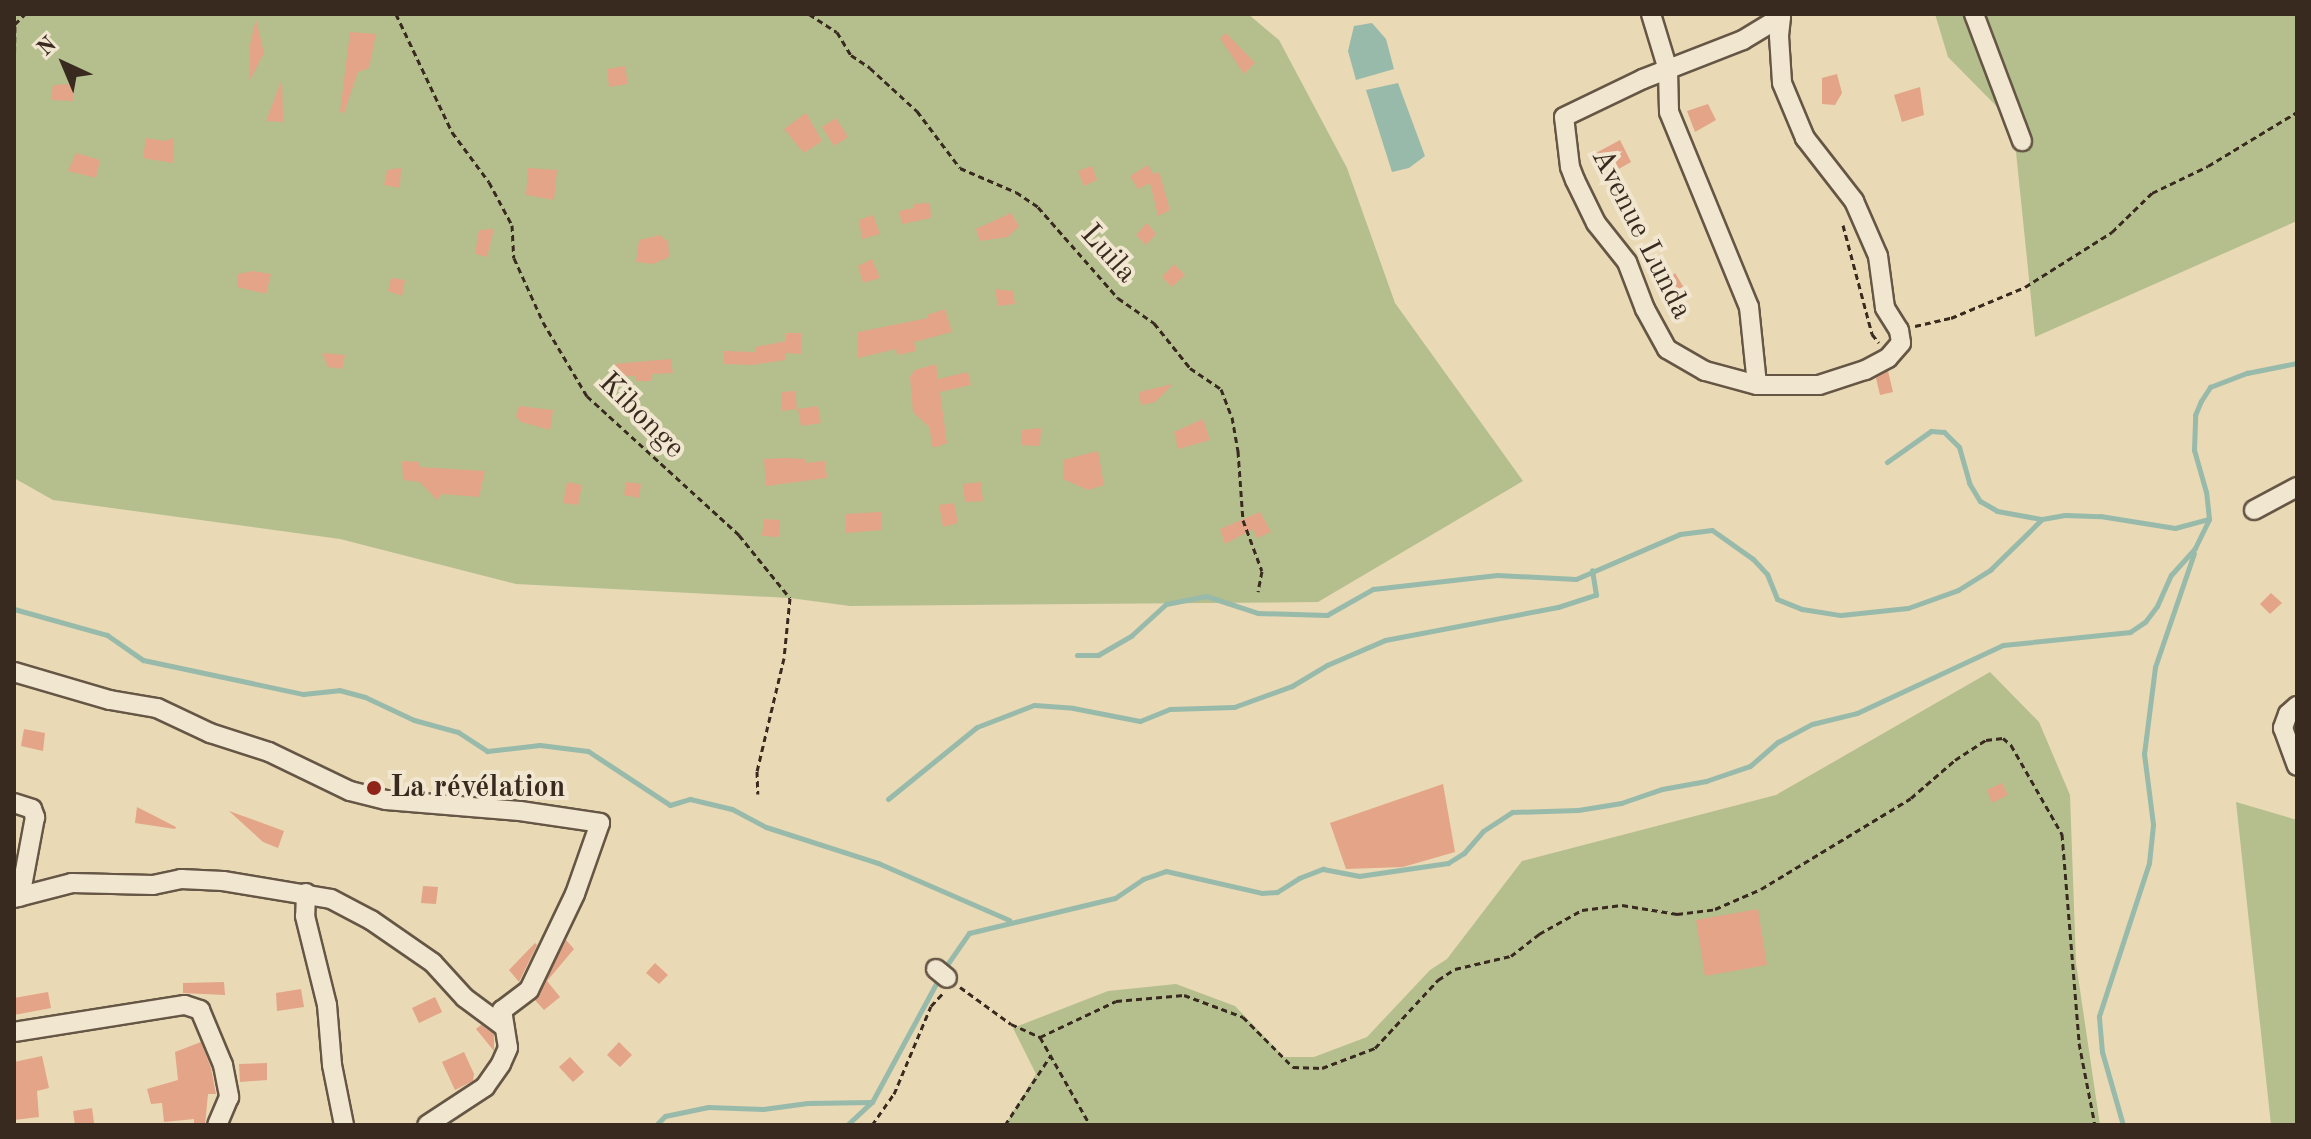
<!DOCTYPE html>
<html>
<head>
<meta charset="utf-8">
<style>
	body { margin:0 }
	#map { position:relative; width:2311px; height:1139px; overflow:hidden; background:#e9d9b5; font-family:"Old Standard TT",serif }
	div>[style] { position:absolute }
	.green>* { inset:0; background:#b5bf8e }
	.water>* { inset:0; background:#98baaa }
	.stream>* { height:5px; margin:-2.5px; padding:0 2.5px; transform-origin:2.5px; border-radius:2.5px; background:#98baaa }
	.building>* { inset:0; background:#e3a488 }
	.path>* { height:3px; margin-top:-1.5px; transform-origin:0; background:repeating-linear-gradient(90deg,#392a20 0 6px,transparent 0 10px) }
	.roads { filter:drop-shadow(2px 0 #655645) drop-shadow(-2px 0 #655645) drop-shadow(0 2px #655645) drop-shadow(0 -2px #655645) }
	.street>* { height:18px; margin:-9px; padding:0 9px; transform-origin:9px; border-radius:9px; background:#f1e6cf }
	.dots>* { width:22px; height:22px; translate:-50% -50%; box-sizing:border-box; border:4px solid #f1e6cf; border-radius:50% }
	span { translate:-50% -50%; white-space:nowrap; text-align:center; line-height:1.15; -webkit-text-stroke:8px #f1e6cf; paint-order:stroke }
	.street-label { font-size:30px; color:#392a20 }
	.poi-label { font-size:30px; color:#392a20; font-weight:700 }
	.left { translate:0 -50%; text-align:left }
	.frame { position:absolute; inset:0; border:16px solid #392a20; pointer-events:none }
	.north { position:absolute; left:24px; top:24px; width:80px; height:80px; -webkit-text-stroke:6px #f1e6cf; paint-order:stroke; rotate:316deg; font-size:22px; font-weight:700; line-height:32px; text-align:center; color:#392a20 }
	.north::after { content:''; display:block; margin:auto; width:28px; height:36px; background:#392a20; clip-path:polygon(50% 0,100% 100%,50% 72%,0 100%) }
</style>
</head>
<body>
<div id="map">
	<div class="green">
		<i style="clip-path:polygon(14px 14px,1248px 14px,1279px 40px,1347px 168px,1395px 303px,1523px 481px,1318px 602px,850px 606px,790px 598px,516px 584px,340px 539px,53px 500px,14px 478px)"></i>
		<i style="clip-path:polygon(1935px 14px,2297px 14px,2297px 221px,2035px 337px,2013px 123px,1948px 57px)"></i>
		<i style="clip-path:polygon(1990px 672px,2039px 722px,2070px 795px,2076px 963px,2100px 1125px,1005px 1125px,1036px 1074px,1013px 1028px,1108px 991px,1176px 984px,1235px 1006px,1284px 1057px,1314px 1057px,1367px 1037px,1430px 970px,1447px 959px,1522px 861px,1776px 795px)"></i>
		<i style="clip-path:polygon(2236px 802px,2297px 820px,2297px 1125px,2271px 1125px)"></i>
	</div>
	<div class="water">
		<i style="clip-path:polygon(1372px 23px,1386px 39px,1394px 69px,1356px 80px,1348px 51px,1354px 26px)"></i>
		<i style="clip-path:polygon(1398px 83px,1425px 156px,1409px 168px,1392px 172px,1366px 90px)"></i>
	</div>
	<div class="stream">
		<i style="left:1887px;top:462px;width:54px;rotate:-35.2deg"></i>
		<i style="left:1931px;top:431px;width:13px;rotate:4deg"></i>
		<i style="left:1944px;top:432px;width:21px;rotate:45deg"></i>
		<i style="left:1959px;top:447px;width:37px;rotate:74deg"></i>
		<i style="left:1969px;top:483px;width:21px;rotate:59deg"></i>
		<i style="left:1980px;top:501px;width:20px;rotate:30deg"></i>
		<i style="left:1997px;top:511px;width:45px;rotate:10.3deg"></i>
		<i style="left:14px;top:609px;width:97px;rotate:15.6deg"></i>
		<i style="left:107px;top:635px;width:44px;rotate:34.8deg"></i>
		<i style="left:143px;top:660px;width:164px;rotate:12deg"></i>
		<i style="left:303px;top:694px;width:36px;rotate:-6deg"></i>
		<i style="left:339px;top:690px;width:27px;rotate:15deg"></i>
		<i style="left:365px;top:697px;width:54px;rotate:25.1deg"></i>
		<i style="left:414px;top:720px;width:46px;rotate:15.3deg"></i>
		<i style="left:458px;top:732px;width:35px;rotate:33deg"></i>
		<i style="left:487px;top:751px;width:53px;rotate:-6.5deg"></i>
		<i style="left:540px;top:745px;width:48px;rotate:7.1deg"></i>
		<i style="left:588px;top:751px;width:98px;rotate:33.4deg"></i>
		<i style="left:670px;top:805px;width:21px;rotate:-17deg"></i>
		<i style="left:690px;top:799px;width:43px;rotate:13.4deg"></i>
		<i style="left:732px;top:809px;width:38px;rotate:28deg"></i>
		<i style="left:766px;top:827px;width:118px;rotate:17.8deg"></i>
		<i style="left:878px;top:863px;width:143px;rotate:23.5deg"></i>
		<i style="left:1077px;top:655px;width:21px"></i>
		<i style="left:1098px;top:655px;width:39px;rotate:-30deg"></i>
		<i style="left:1132px;top:635px;width:46px;rotate:-42.4deg"></i>
		<i style="left:1166px;top:604px;width:41px;rotate:-11.3deg"></i>
		<i style="left:1206px;top:596px;width:55px;rotate:18.1deg"></i>
		<i style="left:1258px;top:613px;width:69px;rotate:1.7deg"></i>
		<i style="left:1327px;top:615px;width:53px;rotate:-29.5deg"></i>
		<i style="left:1373px;top:589px;width:125px;rotate:-6.4deg"></i>
		<i style="left:1497px;top:575px;width:79px;rotate:2.9deg"></i>
		<i style="left:1576px;top:579px;width:113px;rotate:-23.4deg"></i>
		<i style="left:1680px;top:534px;width:32px;rotate:-7deg"></i>
		<i style="left:1712px;top:530px;width:50px;rotate:35.3deg"></i>
		<i style="left:1753px;top:559px;width:21px;rotate:47deg"></i>
		<i style="left:1767px;top:574px;width:27px;rotate:68deg"></i>
		<i style="left:1777px;top:599px;width:27px;rotate:22deg"></i>
		<i style="left:1802px;top:609px;width:39px;rotate:9deg"></i>
		<i style="left:1841px;top:615px;width:67px;rotate:-6deg"></i>
		<i style="left:1908px;top:608px;width:53px;rotate:-19.8deg"></i>
		<i style="left:1958px;top:590px;width:39px;rotate:-32deg"></i>
		<i style="left:1991px;top:569px;width:71px;rotate:-44.4deg"></i>
		<i style="left:2042px;top:519px;width:23px;rotate:-10deg"></i>
		<i style="left:2065px;top:515px;width:35px;rotate:2deg"></i>
		<i style="left:2100px;top:516px;width:76px;rotate:9.1deg"></i>
		<i style="left:2175px;top:528px;width:34px;rotate:-15deg"></i>
		<i style="left:888px;top:799px;width:114px;rotate:-39deg"></i>
		<i style="left:977px;top:727px;width:61px;rotate:-21.1deg"></i>
		<i style="left:1034px;top:705px;width:39px;rotate:4deg"></i>
		<i style="left:1073px;top:708px;width:68px;rotate:11deg"></i>
		<i style="left:1140px;top:721px;width:32px;rotate:-22deg"></i>
		<i style="left:1170px;top:709px;width:64px;rotate:-1.8deg"></i>
		<i style="left:1234px;top:707px;width:62px;rotate:-19.9deg"></i>
		<i style="left:1292px;top:686px;width:41px;rotate:-31deg"></i>
		<i style="left:1327px;top:665px;width:63px;rotate:-23.3deg"></i>
		<i style="left:1385px;top:640px;width:176px;rotate:-10.8deg"></i>
		<i style="left:1558px;top:607px;width:40px;rotate:-18deg"></i>
		<i style="left:1596px;top:595px;width:25px;rotate:-99deg"></i>
		<i style="left:944px;top:969px;width:44px;rotate:-55.2deg"></i>
		<i style="left:969px;top:933px;width:150px;rotate:-13.5deg"></i>
		<i style="left:1115px;top:898px;width:34px;rotate:-34deg"></i>
		<i style="left:1143px;top:879px;width:24px;rotate:-19deg"></i>
		<i style="left:1166px;top:871px;width:98px;rotate:12.9deg"></i>
		<i style="left:1262px;top:893px;width:15px;rotate:-4deg"></i>
		<i style="left:1277px;top:892px;width:26px;rotate:-32deg"></i>
		<i style="left:1299px;top:878px;width:26px;rotate:-21deg"></i>
		<i style="left:1323px;top:869px;width:37px;rotate:11deg"></i>
		<i style="left:1359px;top:876px;width:90px;rotate:-8.3deg"></i>
		<i style="left:1448px;top:863px;width:19px;rotate:-32deg"></i>
		<i style="left:1464px;top:853px;width:29px;rotate:-49deg"></i>
		<i style="left:1483px;top:831px;width:35px;rotate:-33deg"></i>
		<i style="left:1512px;top:812px;width:66px;rotate:-1.7deg"></i>
		<i style="left:1578px;top:810px;width:44px;rotate:-9.2deg"></i>
		<i style="left:1621px;top:803px;width:43px;rotate:-18.9deg"></i>
		<i style="left:1662px;top:789px;width:45px;rotate:-10.3deg"></i>
		<i style="left:1706px;top:781px;width:46px;rotate:-18.8deg"></i>
		<i style="left:1750px;top:766px;width:37px;rotate:-41deg"></i>
		<i style="left:1778px;top:742px;width:38px;rotate:-28deg"></i>
		<i style="left:1812px;top:724px;width:46px;rotate:-13.7deg"></i>
		<i style="left:1857px;top:713px;width:161px;rotate:-25deg"></i>
		<i style="left:2003px;top:645px;width:128px;rotate:-5.8deg"></i>
		<i style="left:2130px;top:632px;width:18px;rotate:-34deg"></i>
		<i style="left:2145px;top:622px;width:20px;rotate:-53deg"></i>
		<i style="left:2157px;top:606px;width:34px;rotate:-66deg"></i>
		<i style="left:2171px;top:575px;width:36px;rotate:-48deg"></i>
		<i style="left:2195px;top:548px;width:32px;rotate:-64deg"></i>
		<i style="left:2209px;top:519px;width:27px;rotate:-96deg"></i>
		<i style="left:2206px;top:492px;width:44px;rotate:-105.9deg"></i>
		<i style="left:2194px;top:450px;width:35px;rotate:-88deg"></i>
		<i style="left:2195px;top:415px;width:15px;rotate:-67deg"></i>
		<i style="left:2201px;top:401px;width:17px;rotate:-57deg"></i>
		<i style="left:2210px;top:387px;width:40px;rotate:-21deg"></i>
		<i style="left:2247px;top:373px;width:51px;rotate:-11.3deg"></i>
		<i style="left:656px;top:1125px;width:13px;rotate:-45deg"></i>
		<i style="left:665px;top:1116px;width:44px;rotate:-11.8deg"></i>
		<i style="left:708px;top:1107px;width:55px;rotate:2.1deg"></i>
		<i style="left:763px;top:1109px;width:45px;rotate:-7.6deg"></i>
		<i style="left:808px;top:1103px;width:64px;rotate:-0.9deg"></i>
		<i style="left:847px;top:1125px;width:34px;rotate:-43deg"></i>
		<i style="left:872px;top:1102px;width:141px;rotate:-61.6deg"></i>
		<i style="left:2123px;top:1125px;width:76px;rotate:-106deg"></i>
		<i style="left:2102px;top:1052px;width:36px;rotate:-95deg"></i>
		<i style="left:2099px;top:1016px;width:161px;rotate:-71.9deg"></i>
		<i style="left:2149px;top:863px;width:39px;rotate:-84deg"></i>
		<i style="left:2153px;top:824px;width:71px;rotate:-97.3deg"></i>
		<i style="left:2144px;top:754px;width:88px;rotate:-82.8deg"></i>
		<i style="left:2155px;top:667px;width:120px;rotate:-71.1deg"></i>
	</div>
	<div class="building">
		<i style="clip-path:polygon(256px 19px,264px 53px,249px 82px,249px 49px)"></i>
		<i style="clip-path:polygon(350px 32px,376px 34px,369px 68px,358px 72px,344px 113px,340px 112px)"></i>
		<i style="clip-path:polygon(1226px 33px,1255px 63px,1244px 74px,1220px 38px)"></i>
		<i style="clip-path:polygon(625px 66px,628px 84px,609px 87px,607px 69px)"></i>
		<i style="clip-path:polygon(1837px 74px,1842px 93px,1835px 105px,1822px 104px,1822px 78px)"></i>
		<i style="clip-path:polygon(282px 79px,283px 122px,266px 121px)"></i>
		<i style="clip-path:polygon(73px 84px,73px 101px,51px 100px,53px 85px)"></i>
		<i style="clip-path:polygon(1920px 87px,1924px 115px,1902px 122px,1894px 95px)"></i>
		<i style="clip-path:polygon(1708px 104px,1716px 120px,1695px 132px,1687px 111px)"></i>
		<i style="clip-path:polygon(806px 113px,822px 141px,804px 153px,784px 129px)"></i>
		<i style="clip-path:polygon(836px 118px,848px 137px,834px 146px,822px 127px)"></i>
		<i style="clip-path:polygon(146px 138px,164px 141px,174px 138px,173px 163px,143px 158px)"></i>
		<i style="clip-path:polygon(1620px 140px,1631px 162px,1608px 175px,1596px 153px)"></i>
		<i style="clip-path:polygon(76px 153px,100px 160px,96px 178px,68px 171px)"></i>
		<i style="clip-path:polygon(1148px 165px,1153px 174px,1159px 172px,1170px 210px,1158px 216px,1150px 183px,1138px 189px,1130px 176px)"></i>
		<i style="clip-path:polygon(1092px 166px,1097px 180px,1084px 186px,1078px 171px)"></i>
		<i style="clip-path:polygon(401px 168px,400px 188px,384px 185px,387px 170px)"></i>
		<i style="clip-path:polygon(528px 168px,557px 170px,554px 200px,526px 195px)"></i>
		<i style="clip-path:polygon(930px 203px,931px 218px,902px 224px,899px 211px,914px 208px,913px 204px)"></i>
		<i style="clip-path:polygon(1011px 213px,1019px 226px,1008px 237px,980px 241px,976px 229px)"></i>
		<i style="clip-path:polygon(873px 215px,880px 234px,862px 239px,859px 220px)"></i>
		<i style="clip-path:polygon(1147px 223px,1156px 234px,1146px 245px,1136px 235px)"></i>
		<i style="clip-path:polygon(494px 229px,487px 257px,475px 254px,479px 230px)"></i>
		<i style="clip-path:polygon(661px 235px,664px 240px,668px 239px,669px 257px,653px 264px,636px 262px,639px 240px)"></i>
		<i style="clip-path:polygon(872px 259px,880px 278px,863px 283px,858px 266px)"></i>
		<i style="clip-path:polygon(1174px 264px,1185px 275px,1172px 287px,1162px 277px)"></i>
		<i style="clip-path:polygon(253px 271px,271px 274px,266px 294px,237px 287px,238px 274px)"></i>
		<i style="clip-path:polygon(1675px 273px,1684px 288px,1673px 295px,1665px 282px)"></i>
		<i style="clip-path:polygon(391px 278px,405px 280px,402px 296px,388px 291px)"></i>
		<i style="clip-path:polygon(995px 289px,1013px 291px,1015px 304px,998px 306px)"></i>
		<i style="clip-path:polygon(945px 309px,952px 332px,914px 342px,916px 351px,897px 355px,896px 349px,858px 358px,858px 332px,928px 318px,927px 315px)"></i>
		<i style="clip-path:polygon(786px 333px,801px 333px,801px 354px,785px 353px,785px 360px,751px 365px,724px 364px,724px 351px,756px 352px,755px 347px,786px 341px)"></i>
		<i style="clip-path:polygon(322px 353px,345px 355px,342px 369px,328px 367px)"></i>
		<i style="clip-path:polygon(671px 359px,673px 373px,652px 374px,651px 381px,636px 381px,636px 376px,614px 377px,613px 364px)"></i>
		<i style="clip-path:polygon(936px 364px,938px 379px,968px 372px,971px 385px,940px 392px,947px 443px,933px 448px,929px 427px,913px 412px,910px 377px,915px 370px)"></i>
		<i style="clip-path:polygon(1888px 371px,1893px 392px,1880px 395px,1876px 378px)"></i>
		<i style="clip-path:polygon(1173px 384px,1155px 402px,1141px 405px,1139px 392px)"></i>
		<i style="clip-path:polygon(795px 391px,797px 409px,782px 411px,781px 392px)"></i>
		<i style="clip-path:polygon(519px 406px,553px 410px,550px 430px,521px 422px,516px 416px)"></i>
		<i style="clip-path:polygon(818px 406px,821px 423px,801px 426px,798px 409px)"></i>
		<i style="clip-path:polygon(1203px 419px,1210px 440px,1178px 449px,1174px 432px)"></i>
		<i style="clip-path:polygon(1041px 428px,1040px 446px,1021px 445px,1022px 430px)"></i>
		<i style="clip-path:polygon(1098px 451px,1104px 485px,1088px 490px,1063px 479px,1063px 460px)"></i>
		<i style="clip-path:polygon(785px 458px,805px 459px,805px 463px,825px 461px,827px 478px,766px 486px,764px 459px)"></i>
		<i style="clip-path:polygon(402px 461px,419px 462px,419px 467px,485px 471px,479px 497px,442px 494px,437px 500px,420px 482px,403px 480px)"></i>
		<i style="clip-path:polygon(567px 482px,582px 485px,578px 505px,563px 503px)"></i>
		<i style="clip-path:polygon(626px 482px,641px 484px,639px 498px,624px 495px)"></i>
		<i style="clip-path:polygon(981px 482px,983px 501px,965px 502px,963px 484px)"></i>
		<i style="clip-path:polygon(954px 503px,958px 523px,943px 527px,939px 505px)"></i>
		<i style="clip-path:polygon(881px 512px,882px 530px,846px 533px,846px 514px)"></i>
		<i style="clip-path:polygon(1260px 512px,1271px 532px,1257px 538px,1253px 529px,1225px 544px,1220px 529px)"></i>
		<i style="clip-path:polygon(764px 519px,780px 520px,779px 537px,762px 536px)"></i>
		<i style="clip-path:polygon(2271px 593px,2282px 603px,2270px 614px,2260px 604px)"></i>
		<i style="clip-path:polygon(24px 729px,45px 733px,43px 751px,21px 746px)"></i>
		<i style="clip-path:polygon(2002px 783px,2008px 795px,1992px 803px,1987px 790px)"></i>
		<i style="clip-path:polygon(1443px 784px,1455px 852px,1403px 867px,1346px 869px,1330px 823px)"></i>
		<i style="clip-path:polygon(137px 807px,176px 827px,175px 829px,135px 823px)"></i>
		<i style="clip-path:polygon(229px 811px,284px 831px,278px 848px,263px 842px)"></i>
		<i style="clip-path:polygon(423px 886px,438px 887px,436px 904px,421px 903px)"></i>
		<i style="clip-path:polygon(1758px 909px,1767px 965px,1705px 976px,1696px 920px)"></i>
		<i style="clip-path:polygon(566px 940px,574px 949px,547px 981px,560px 997px,544px 1010px,535px 1000px)"></i>
		<i style="clip-path:polygon(535px 943px,537px 945px,519px 982px,509px 970px)"></i>
		<i style="clip-path:polygon(655px 963px,668px 975px,659px 984px,646px 973px)"></i>
		<i style="clip-path:polygon(224px 982px,225px 995px,183px 993px,183px 983px)"></i>
		<i style="clip-path:polygon(301px 989px,304px 1007px,277px 1011px,276px 993px)"></i>
		<i style="clip-path:polygon(48px 992px,51px 1008px,14px 1015px,14px 998px)"></i>
		<i style="clip-path:polygon(435px 997px,442px 1012px,419px 1023px,412px 1008px)"></i>
		<i style="clip-path:polygon(481px 1025px,494px 1034px,494px 1051px,476px 1029px)"></i>
		<i style="clip-path:polygon(201px 1042px,211px 1068px,216px 1094px,208px 1094px,205px 1125px,194px 1125px,194px 1119px,164px 1122px,162px 1103px,151px 1104px,147px 1089px,178px 1080px,175px 1052px)"></i>
		<i style="clip-path:polygon(619px 1042px,632px 1055px,620px 1067px,607px 1055px)"></i>
		<i style="clip-path:polygon(464px 1052px,474px 1074px,473px 1081px,455px 1090px,442px 1062px)"></i>
		<i style="clip-path:polygon(42px 1056px,49px 1088px,37px 1091px,39px 1117px,14px 1120px,14px 1062px)"></i>
		<i style="clip-path:polygon(570px 1057px,584px 1072px,573px 1082px,559px 1067px)"></i>
		<i style="clip-path:polygon(267px 1063px,267px 1080px,240px 1082px,239px 1064px)"></i>
		<i style="clip-path:polygon(92px 1108px,94px 1123px,75px 1125px,73px 1111px)"></i>
	</div>
	<div class="path">
		<i style="left:396px;top:14px;width:131px;rotate:64.6deg"></i>
		<i style="left:452px;top:132px;width:62px;rotate:53.5deg"></i>
		<i style="left:489px;top:182px;width:49px;rotate:61.9deg"></i>
		<i style="left:512px;top:225px;width:33px;rotate:87deg"></i>
		<i style="left:514px;top:258px;width:70px;rotate:65.6deg"></i>
		<i style="left:543px;top:322px;width:86px;rotate:59.3deg"></i>
		<i style="left:587px;top:396px;width:206px;rotate:42.4deg"></i>
		<i style="left:739px;top:535px;width:81px;rotate:51deg"></i>
		<i style="left:790px;top:598px;width:60px;rotate:95.7deg"></i>
		<i style="left:784px;top:658px;width:116px;rotate:103.4deg"></i>
		<i style="left:757px;top:771px;width:23px;rotate:88deg"></i>
		<i style="left:809px;top:14px;width:33px;rotate:33deg"></i>
		<i style="left:837px;top:32px;width:27px;rotate:59deg"></i>
		<i style="left:851px;top:55px;width:23px;rotate:34deg"></i>
		<i style="left:870px;top:68px;width:64px;rotate:42.5deg"></i>
		<i style="left:917px;top:111px;width:71px;rotate:53deg"></i>
		<i style="left:960px;top:168px;width:61px;rotate:23.2deg"></i>
		<i style="left:1016px;top:192px;width:27px;rotate:34deg"></i>
		<i style="left:1038px;top:207px;width:121px;rotate:48.7deg"></i>
		<i style="left:1118px;top:298px;width:44px;rotate:34.8deg"></i>
		<i style="left:1154px;top:323px;width:58px;rotate:51.3deg"></i>
		<i style="left:1190px;top:368px;width:37px;rotate:34deg"></i>
		<i style="left:1221px;top:389px;width:30px;rotate:69deg"></i>
		<i style="left:1232px;top:417px;width:35px;rotate:80deg"></i>
		<i style="left:1238px;top:451px;width:69px;rotate:85.9deg"></i>
		<i style="left:1243px;top:520px;width:54px;rotate:69.6deg"></i>
		<i style="left:1262px;top:571px;width:21px;rotate:101deg"></i>
		<i style="left:14px;top:92px;width:68px;rotate:-89.2deg"></i>
		<i style="left:15px;top:24px;width:14px;rotate:-45deg"></i>
		<i style="left:1843px;top:225px;width:113px;rotate:75.1deg"></i>
		<i style="left:1872px;top:334px;width:11px;rotate:52deg"></i>
		<i style="left:1915px;top:326px;width:37px;rotate:-13deg"></i>
		<i style="left:1951px;top:318px;width:80px;rotate:-22.7deg"></i>
		<i style="left:2025px;top:287px;width:103px;rotate:-32.3deg"></i>
		<i style="left:2112px;top:232px;width:56px;rotate:-44.3deg"></i>
		<i style="left:2152px;top:193px;width:62px;rotate:-25.7deg"></i>
		<i style="left:2208px;top:166px;width:104px;rotate:-31.2deg"></i>
		<i style="left:960px;top:987px;width:63px;rotate:36deg"></i>
		<i style="left:1011px;top:1024px;width:32px;rotate:24deg"></i>
		<i style="left:1040px;top:1037px;width:101px;rotate:60.4deg"></i>
		<i style="left:1040px;top:1037px;width:84px;rotate:-25.3deg"></i>
		<i style="left:1116px;top:1001px;width:68px;rotate:-5deg"></i>
		<i style="left:1184px;top:995px;width:63px;rotate:20.4deg"></i>
		<i style="left:1243px;top:1017px;width:71px;rotate:45deg"></i>
		<i style="left:1293px;top:1067px;width:29px;rotate:2deg"></i>
		<i style="left:1322px;top:1068px;width:57px;rotate:-20.7deg"></i>
		<i style="left:1375px;top:1048px;width:93px;rotate:-47.2deg"></i>
		<i style="left:1438px;top:980px;width:20px;rotate:-33deg"></i>
		<i style="left:1455px;top:969px;width:57px;rotate:-13.1deg"></i>
		<i style="left:1511px;top:956px;width:36px;rotate:-38deg"></i>
		<i style="left:1539px;top:934px;width:49px;rotate:-29.2deg"></i>
		<i style="left:1582px;top:910px;width:40px;rotate:-7.1deg"></i>
		<i style="left:1622px;top:905px;width:56px;rotate:9.3deg"></i>
		<i style="left:1677px;top:914px;width:38px;rotate:-7deg"></i>
		<i style="left:1715px;top:909px;width:50px;rotate:-23.5deg"></i>
		<i style="left:1761px;top:889px;width:175px;rotate:-31.2deg"></i>
		<i style="left:1911px;top:798px;width:58px;rotate:-40.8deg"></i>
		<i style="left:1955px;top:760px;width:37px;rotate:-33deg"></i>
		<i style="left:1986px;top:740px;width:17px;rotate:-7deg"></i>
		<i style="left:2003px;top:738px;width:11px;rotate:41deg"></i>
		<i style="left:2011px;top:745px;width:103px;rotate:60.2deg"></i>
		<i style="left:2062px;top:834px;width:210px;rotate:85.3deg"></i>
		<i style="left:2079px;top:1043px;width:84px;rotate:79deg"></i>
		<i style="left:872px;top:1125px;width:38px;rotate:-55deg"></i>
		<i style="left:894px;top:1094px;width:95px;rotate:-67.2deg"></i>
		<i style="left:931px;top:1006px;width:18px;rotate:-47deg"></i>
		<i style="left:1005px;top:1125px;width:84px;rotate:-56.7deg"></i>
	</div>
	<div class="roads">
		<div class="street">
			<i style="left:1651px;top:14px;width:59px;rotate:73.1deg"></i>
			<i style="left:1668px;top:70px;width:42px;rotate:88.6deg"></i>
			<i style="left:1669px;top:112px;width:211px;rotate:67.7deg"></i>
			<i style="left:1749px;top:307px;width:78px;rotate:84.1deg"></i>
			<i style="left:1780px;top:14px;width:3px;rotate:72deg"></i>
			<i style="left:1781px;top:17px;width:19px;rotate:96deg"></i>
			<i style="left:1779px;top:36px;width:47px;rotate:86.3deg"></i>
			<i style="left:1782px;top:83px;width:60px;rotate:67.3deg"></i>
			<i style="left:1805px;top:138px;width:80px;rotate:52.1deg"></i>
			<i style="left:1854px;top:201px;width:60px;rotate:66.4deg"></i>
			<i style="left:1878px;top:256px;width:52px;rotate:82.3deg"></i>
			<i style="left:1885px;top:308px;width:26px;rotate:58deg"></i>
			<i style="left:1899px;top:330px;width:13px;rotate:81deg"></i>
			<i style="left:1901px;top:343px;width:20px;rotate:131deg"></i>
			<i style="left:1888px;top:358px;width:26px;rotate:152deg"></i>
			<i style="left:1865px;top:370px;width:48px;rotate:161.9deg"></i>
			<i style="left:1819px;top:385px;width:62px;rotate:180deg"></i>
			<i style="left:1757px;top:385px;width:54px;rotate:-164.9deg"></i>
			<i style="left:1705px;top:371px;width:44px;rotate:-149.9deg"></i>
			<i style="left:1667px;top:349px;width:46px;rotate:-118.8deg"></i>
			<i style="left:1645px;top:309px;width:50px;rotate:-111deg"></i>
			<i style="left:1627px;top:262px;width:50px;rotate:-128.5deg"></i>
			<i style="left:1596px;top:223px;width:48px;rotate:-116deg"></i>
			<i style="left:1575px;top:180px;width:14px;rotate:-111deg"></i>
			<i style="left:1570px;top:167px;width:50px;rotate:-96.8deg"></i>
			<i style="left:1564px;top:117px;width:88px;rotate:-25.7deg"></i>
			<i style="left:1643px;top:79px;width:107px;rotate:-21.3deg"></i>
			<i style="left:1743px;top:40px;width:44px;rotate:-31.2deg"></i>
			<i style="left:1974px;top:14px;width:136px;rotate:69.3deg"></i>
			<i style="left:2254px;top:510px;width:49px;rotate:-28.1deg"></i>
			<i style="left:14px;top:672px;width:100px;rotate:16.3deg"></i>
			<i style="left:110px;top:700px;width:48px;rotate:9.7deg"></i>
			<i style="left:157px;top:708px;width:59px;rotate:25.3deg"></i>
			<i style="left:210px;top:733px;width:62px;rotate:17.9deg"></i>
			<i style="left:269px;top:752px;width:90px;rotate:25.7deg"></i>
			<i style="left:350px;top:791px;width:37px;rotate:14deg"></i>
			<i style="left:386px;top:800px;width:134px;rotate:4.7deg"></i>
			<i style="left:520px;top:811px;width:81px;rotate:8.5deg"></i>
			<i style="left:600px;top:823px;width:75px;rotate:109.4deg"></i>
			<i style="left:575px;top:894px;width:106px;rotate:115.6deg"></i>
			<i style="left:529px;top:990px;width:34px;rotate:143deg"></i>
			<i style="left:502px;top:1010px;width:38px;rotate:81deg"></i>
			<i style="left:508px;top:1048px;width:17px;rotate:114deg"></i>
			<i style="left:501px;top:1064px;width:28px;rotate:125deg"></i>
			<i style="left:485px;top:1087px;width:69px;rotate:146.8deg"></i>
			<i style="left:2297px;top:706px;width:12px;rotate:138deg"></i>
			<i style="left:2288px;top:714px;width:15px;rotate:110deg"></i>
			<i style="left:2283px;top:728px;width:40px;rotate:69.8deg"></i>
			<i style="left:14px;top:803px;width:19px;rotate:18deg"></i>
			<i style="left:32px;top:809px;width:9px;rotate:69deg"></i>
			<i style="left:35px;top:817px;width:81px;rotate:100.6deg"></i>
			<i style="left:306px;top:893px;width:23px;rotate:92deg"></i>
			<i style="left:305px;top:916px;width:92px;rotate:76.1deg"></i>
			<i style="left:327px;top:1005px;width:60px;rotate:85.2deg"></i>
			<i style="left:332px;top:1065px;width:61px;rotate:78.7deg"></i>
			<i style="left:14px;top:898px;width:60px;rotate:-14.5deg"></i>
			<i style="left:72px;top:883px;width:81px;rotate:1.4deg"></i>
			<i style="left:153px;top:885px;width:29px;rotate:-12deg"></i>
			<i style="left:181px;top:879px;width:42px;rotate:2.7deg"></i>
			<i style="left:223px;top:881px;width:109px;rotate:9.5deg"></i>
			<i style="left:331px;top:899px;width:45px;rotate:27.7deg"></i>
			<i style="left:371px;top:920px;width:75px;rotate:34.7deg"></i>
			<i style="left:433px;top:963px;width:47px;rotate:47.6deg"></i>
			<i style="left:465px;top:998px;width:49px;rotate:36.6deg"></i>
			<i style="left:936px;top:969px;width:14px;rotate:39deg"></i>
			<i style="left:14px;top:1032px;width:173px;rotate:-9deg"></i>
			<i style="left:185px;top:1005px;width:16px;rotate:18deg"></i>
			<i style="left:200px;top:1010px;width:60px;rotate:67.3deg"></i>
			<i style="left:223px;top:1065px;width:33px;rotate:79deg"></i>
			<i style="left:229px;top:1097px;width:30px;rotate:113deg"></i>
		</div>
	</div>
	<div class="dots">
		<i style="left:374px;top:788px;background:#8f2418"></i>
	</div>
	<div class="street-label">
		<span style="left:1641px;top:234px;rotate:63deg">Avenue Lunda</span>
		<span style="left:1108px;top:254px;rotate:48deg">Luila</span>
		<span style="left:641px;top:416px;rotate:45deg">Kibonge</span>
	</div>
	<div class="poi-label">
		<span class="left" style="left:390px;top:788px">La révélation</span>
	</div>
	<div class="frame"></div>
	<div class="north">N</div>
</div>
</body>
</html>
